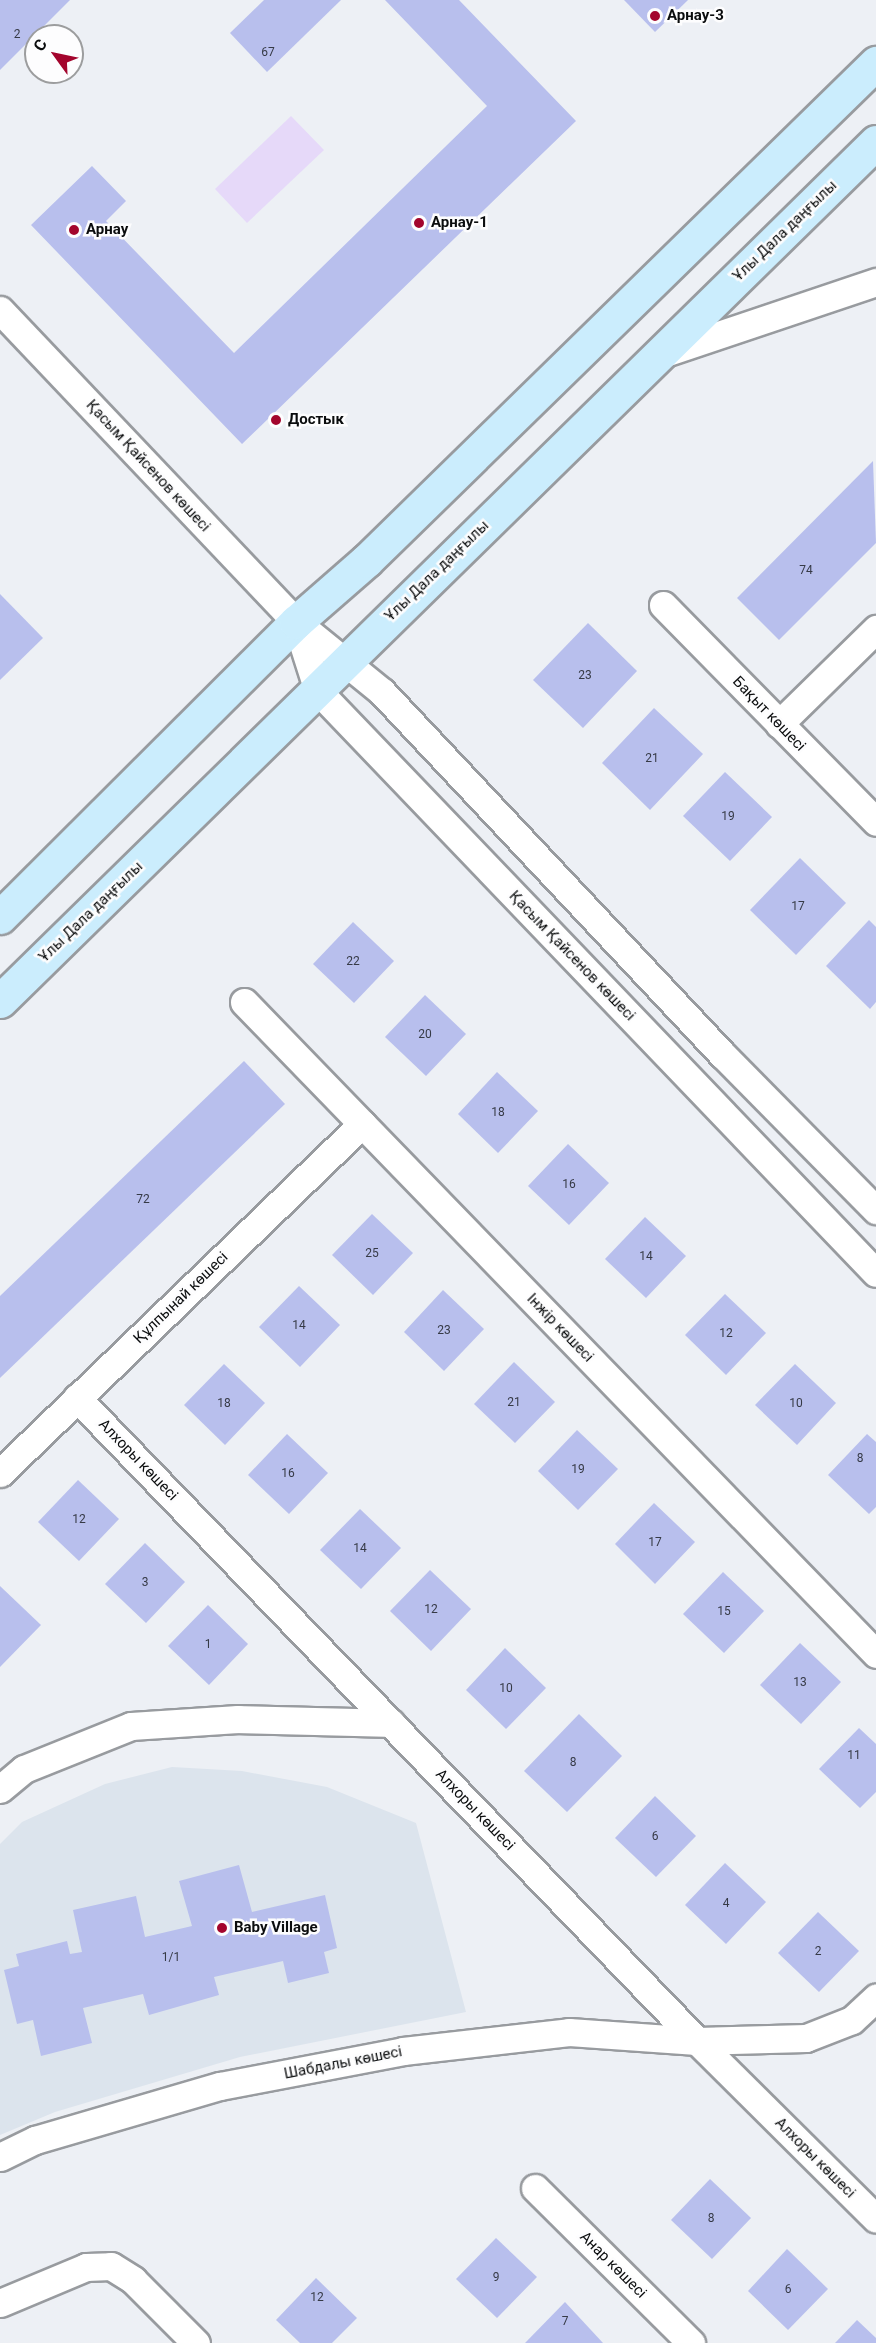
<!DOCTYPE html>
<html>
<head>
<meta charset="utf-8">
<style>
	body { margin:0 }
	#map { position:relative; width:876px; height:2343px; overflow:hidden; background:#edf0f5; font-family:Roboto,sans-serif }
	div>[style] { position:absolute }
	.built>* { inset:0; background:#dce4ed }
	.green>* { inset:0; background:#e6d9f9 }
	.building>* { inset:0; background:#b8bfed }
	.roads { filter:drop-shadow(2px 0 #989b9f) drop-shadow(-2px 0 #989b9f) drop-shadow(0 2px #989b9f) drop-shadow(0 -2px #989b9f) }
	.minor>* { height:27px; margin:-13.5px; padding:0 13.5px; transform-origin:13.5px; border-radius:13.5px; background:#fff }
	.major>* { height:33px; margin:-16.5px; padding:0 16.5px; transform-origin:16.5px; border-radius:16.5px; background:#cbedfd }
	.dots>* { width:16px; height:16px; translate:-50% -50%; box-sizing:border-box; border:3px solid #fdfdfe; border-radius:50% }
	span { translate:-50% -50%; white-space:nowrap; text-align:center; line-height:1.15; -webkit-text-stroke:5px #fdfdfe; paint-order:stroke }
	.number-label { font-size:12px; color:#363a46 }
	.number-label span { -webkit-text-stroke-width:0 }
	.poi-label { font-size:15px; color:#0b0d0e; font-weight:700 }
	.left { translate:0 -50%; text-align:left }
	.street-label { font-size:15px; color:#0b0d0e }
	.north { position:absolute; left:24px; top:24px; width:60px; height:60px; box-sizing:border-box; background:#fdfdfe; border:2px solid #9c9d9e; border-radius:50%; rotate:303deg; font-size:16px; font-weight:700; line-height:24px; text-align:center; color:#0b0d0e }
	.north::after { content:''; display:block; margin:auto; width:21px; height:27px; background:#a3052d; clip-path:polygon(50% 0,100% 100%,50% 72%,0 100%) }
</style>
</head>
<body>
<div id="map">
	<div class="built">
		<i style="clip-path:polygon(172px 1767px,242px 1771px,327px 1787px,416px 1823px,466px 2012px,240px 2057px,55px 2112px,0 2135px,0 1844px,22px 1822px,105px 1784px)"></i>
	</div>
	<div class="green">
		<i style="clip-path:polygon(291px 116px,324px 150px,247px 223px,215px 189px)"></i>
	</div>
	<div class="building">
		<i style="clip-path:polygon(0 0,70px 0,0 70px)"></i>
		<i style="clip-path:polygon(264px 0,341px 0,267px 72px,230px 33px)"></i>
		<i style="clip-path:polygon(385px 0,459px 0,576px 121px,242px 444px,31px 225px,92px 166px,126px 201px,106px 221px,234px 353px,487px 106px)"></i>
		<i style="clip-path:polygon(624px 0,688px 0,655px 32px)"></i>
		<i style="clip-path:polygon(873px 461px,876px 543px,779px 640px,737px 598px)"></i>
		<i style="clip-path:polygon(0 594px,43px 638px,0 680px)"></i>
		<i style="clip-path:polygon(588px 623px,637px 671px,583px 728px,533px 680px)"></i>
		<i style="clip-path:polygon(654px 708px,703px 754px,650px 810px,602px 763px)"></i>
		<i style="clip-path:polygon(725px 772px,772px 817px,730px 861px,683px 816px)"></i>
		<i style="clip-path:polygon(800px 858px,846px 903px,796px 955px,750px 910px)"></i>
		<i style="clip-path:polygon(869px 920px,876px 927px,876px 1002px,870px 1009px,826px 966px)"></i>
		<i style="clip-path:polygon(353px 922px,394px 961px,354px 1003px,313px 964px)"></i>
		<i style="clip-path:polygon(425px 995px,466px 1034px,426px 1076px,385px 1037px)"></i>
		<i style="clip-path:polygon(244px 1061px,285px 1104px,0 1378px,0 1296px)"></i>
		<i style="clip-path:polygon(497px 1072px,538px 1111px,498px 1153px,458px 1114px)"></i>
		<i style="clip-path:polygon(568px 1144px,609px 1183px,569px 1225px,528px 1186px)"></i>
		<i style="clip-path:polygon(372px 1214px,413px 1253px,373px 1295px,332px 1255px)"></i>
		<i style="clip-path:polygon(645px 1217px,686px 1256px,646px 1298px,605px 1259px)"></i>
		<i style="clip-path:polygon(299px 1286px,340px 1325px,300px 1367px,259px 1327px)"></i>
		<i style="clip-path:polygon(443px 1290px,484px 1329px,444px 1371px,404px 1332px)"></i>
		<i style="clip-path:polygon(725px 1294px,766px 1333px,726px 1375px,685px 1335px)"></i>
		<i style="clip-path:polygon(514px 1362px,555px 1402px,515px 1443px,474px 1404px)"></i>
		<i style="clip-path:polygon(224px 1364px,265px 1403px,225px 1445px,184px 1405px)"></i>
		<i style="clip-path:polygon(795px 1364px,836px 1403px,797px 1445px,755px 1405px)"></i>
		<i style="clip-path:polygon(577px 1430px,618px 1469px,578px 1510px,538px 1471px)"></i>
		<i style="clip-path:polygon(287px 1434px,328px 1473px,289px 1514px,248px 1475px)"></i>
		<i style="clip-path:polygon(867px 1434px,876px 1442px,876px 1507px,869px 1514px,828px 1475px)"></i>
		<i style="clip-path:polygon(78px 1480px,119px 1519px,79px 1561px,38px 1522px)"></i>
		<i style="clip-path:polygon(654px 1503px,695px 1542px,655px 1584px,615px 1544px)"></i>
		<i style="clip-path:polygon(360px 1509px,401px 1548px,361px 1589px,320px 1550px)"></i>
		<i style="clip-path:polygon(145px 1543px,185px 1582px,146px 1623px,105px 1584px)"></i>
		<i style="clip-path:polygon(430px 1570px,471px 1609px,431px 1651px,390px 1611px)"></i>
		<i style="clip-path:polygon(723px 1572px,764px 1611px,724px 1653px,683px 1614px)"></i>
		<i style="clip-path:polygon(0 1586px,41px 1625px,0 1667px)"></i>
		<i style="clip-path:polygon(208px 1605px,248px 1644px,209px 1685px,168px 1646px)"></i>
		<i style="clip-path:polygon(800px 1643px,841px 1682px,801px 1724px,760px 1685px)"></i>
		<i style="clip-path:polygon(505px 1648px,546px 1688px,506px 1729px,466px 1690px)"></i>
		<i style="clip-path:polygon(579px 1714px,622px 1756px,567px 1812px,524px 1771px)"></i>
		<i style="clip-path:polygon(859px 1728px,876px 1744px,876px 1792px,860px 1808px,819px 1769px)"></i>
		<i style="clip-path:polygon(655px 1796px,696px 1836px,656px 1877px,615px 1838px)"></i>
		<i style="clip-path:polygon(725px 1863px,766px 1902px,726px 1944px,685px 1905px)"></i>
		<i style="clip-path:polygon(239px 1865px,252px 1912px,325px 1895px,337px 1948px,324px 1952px,329px 1973px,288px 1983px,283px 1961px,214px 1977px,219px 1995px,149px 2015px,143px 1994px,83px 2008px,92px 2043px,41px 2056px,33px 2020px,17px 2024px,4px 1970px,19px 1966px,16px 1954px,67px 1941px,70px 1954px,82px 1952px,73px 1910px,136px 1896px,145px 1937px,192px 1926px,179px 1881px)"></i>
		<i style="clip-path:polygon(818px 1912px,859px 1951px,819px 1992px,778px 1953px)"></i>
		<i style="clip-path:polygon(710px 2179px,751px 2218px,712px 2259px,671px 2220px)"></i>
		<i style="clip-path:polygon(496px 2238px,537px 2277px,497px 2318px,456px 2279px)"></i>
		<i style="clip-path:polygon(787px 2249px,828px 2289px,788px 2330px,748px 2291px)"></i>
		<i style="clip-path:polygon(316px 2278px,357px 2318px,332px 2343px,300px 2343px,276px 2320px)"></i>
		<i style="clip-path:polygon(565px 2302px,603px 2343px,525px 2343px)"></i>
		<i style="clip-path:polygon(857px 2320px,876px 2338px,876px 2343px,835px 2343px)"></i>
	</div>
	<div class="roads">
		<div class="minor">
			<i style="left:0;top:310px;width:430px;rotate:46.5deg"></i>
			<i style="left:296px;top:622px;width:111px;rotate:39.1deg"></i>
			<i style="left:382px;top:692px;width:498px;rotate:46.8deg"></i>
			<i style="left:723px;top:1055px;width:218px;rotate:45.4deg"></i>
			<i style="left:662px;top:354px;width:226px;rotate:-18.6deg"></i>
			<i style="left:663px;top:605px;width:304px;rotate:45.5deg"></i>
			<i style="left:296px;top:622px;width:72px;rotate:72.3deg"></i>
			<i style="left:318px;top:691px;width:806px;rotate:46.21deg"></i>
			<i style="left:779px;top:724px;width:136px;rotate:-44.4deg"></i>
			<i style="left:244px;top:1002px;width:908px;rotate:45.89deg"></i>
			<i style="left:77px;top:1398px;width:893px;rotate:46.04deg"></i>
			<i style="left:697px;top:2041px;width:252px;rotate:44.8deg"></i>
			<i style="left:0;top:1473px;width:503px;rotate:-43.95deg"></i>
			<i style="left:0;top:1789px;width:31px;rotate:-40deg"></i>
			<i style="left:24px;top:1769px;width:115px;rotate:-21.9deg"></i>
			<i style="left:131px;top:1726px;width:107px;rotate:-3.7deg"></i>
			<i style="left:238px;top:1719px;width:153px;rotate:1.5deg"></i>
			<i style="left:0;top:2157px;width:39px;rotate:-26deg"></i>
			<i style="left:35px;top:2140px;width:193px;rotate:-16.3deg"></i>
			<i style="left:220px;top:2086px;width:186px;rotate:-10.8deg"></i>
			<i style="left:403px;top:2051px;width:167px;rotate:-6.5deg"></i>
			<i style="left:569px;top:2032px;width:128px;rotate:4deg"></i>
			<i style="left:697px;top:2041px;width:109px;rotate:-1.6deg"></i>
			<i style="left:806px;top:2038px;width:49px;rotate:-21.4deg"></i>
			<i style="left:852px;top:2020px;width:33px;rotate:-43deg"></i>
			<i style="left:535px;top:2188px;width:220px;rotate:44.8deg"></i>
			<i style="left:0;top:2303px;width:93px;rotate:-22.7deg"></i>
			<i style="left:86px;top:2267px;width:25px;rotate:-2deg"></i>
			<i style="left:111px;top:2266px;width:26px;rotate:32deg"></i>
			<i style="left:133px;top:2280px;width:89px;rotate:45deg"></i>
		</div>
		<div class="major">
			<i style="left:0;top:917px;width:418px;rotate:-44.9deg"></i>
			<i style="left:296px;top:622px;width:93px;rotate:-41.1deg"></i>
			<i style="left:366px;top:561px;width:713px;rotate:-44.32deg"></i>
			<i style="left:0;top:1001px;width:1227px;rotate:-44.44deg"></i>
		</div>
	</div>
	<div class="dots">
		<i style="left:655px;top:16px;background:#a3052d"></i>
		<i style="left:419px;top:223px;background:#a3052d"></i>
		<i style="left:74px;top:230px;background:#a3052d"></i>
		<i style="left:276px;top:420px;background:#a3052d"></i>
		<i style="left:222px;top:1928px;background:#a3052d"></i>
	</div>
	<div class="number-label">
		<span style="left:17px;top:35px">2</span>
		<span style="left:268px;top:53px">67</span>
		<span style="left:806px;top:571px">74</span>
		<span style="left:585px;top:676px">23</span>
		<span style="left:652px;top:759px">21</span>
		<span style="left:728px;top:817px">19</span>
		<span style="left:798px;top:907px">17</span>
		<span style="left:353px;top:962px">22</span>
		<span style="left:425px;top:1035px">20</span>
		<span style="left:498px;top:1113px">18</span>
		<span style="left:569px;top:1185px">16</span>
		<span style="left:143px;top:1200px">72</span>
		<span style="left:372px;top:1254px">25</span>
		<span style="left:646px;top:1257px">14</span>
		<span style="left:299px;top:1326px">14</span>
		<span style="left:444px;top:1331px">23</span>
		<span style="left:726px;top:1334px">12</span>
		<span style="left:514px;top:1403px">21</span>
		<span style="left:224px;top:1404px">18</span>
		<span style="left:796px;top:1404px">10</span>
		<span style="left:860px;top:1459px">8</span>
		<span style="left:578px;top:1470px">19</span>
		<span style="left:288px;top:1474px">16</span>
		<span style="left:79px;top:1520px">12</span>
		<span style="left:655px;top:1543px">17</span>
		<span style="left:360px;top:1549px">14</span>
		<span style="left:145px;top:1583px">3</span>
		<span style="left:431px;top:1610px">12</span>
		<span style="left:724px;top:1612px">15</span>
		<span style="left:208px;top:1645px">1</span>
		<span style="left:800px;top:1683px">13</span>
		<span style="left:506px;top:1689px">10</span>
		<span style="left:854px;top:1756px">11</span>
		<span style="left:573px;top:1763px">8</span>
		<span style="left:655px;top:1837px">6</span>
		<span style="left:726px;top:1904px">4</span>
		<span style="left:818px;top:1952px">2</span>
		<span style="left:171px;top:1958px">1/1</span>
		<span style="left:711px;top:2219px">8</span>
		<span style="left:496px;top:2278px">9</span>
		<span style="left:788px;top:2290px">6</span>
		<span style="left:317px;top:2298px">12</span>
		<span style="left:565px;top:2322px">7</span>
	</div>
	<div class="poi-label">
		<span class="left" style="left:667px;top:16px">Арнау-3</span>
		<span class="left" style="left:431px;top:223px">Арнау-1</span>
		<span class="left" style="left:86px;top:230px">Арнау</span>
		<span class="left" style="left:288px;top:420px">Достык</span>
		<span class="left" style="left:234px;top:1928px">Baby Village</span>
	</div>
	<div class="street-label">
		<span style="left:785px;top:231px;rotate:-44deg">Ұлы Дала даңғылы</span>
		<span style="left:148px;top:466px;rotate:47deg">Қасым Қайсенов көшесі</span>
		<span style="left:437px;top:571px;rotate:-44deg">Ұлы Дала даңғылы</span>
		<span style="left:769px;top:714px;rotate:46deg">Бақыт көшесі</span>
		<span style="left:91px;top:912px;rotate:-44deg">Ұлы Дала даңғылы</span>
		<span style="left:572px;top:956px;rotate:46deg">Қасым Қайсенов көшесі</span>
		<span style="left:181px;top:1298px;rotate:-44deg">Құлпынай көшесі</span>
		<span style="left:560px;top:1328px;rotate:46deg">Інжір көшесі</span>
		<span style="left:138px;top:1460px;rotate:46deg">Алхоры көшесі</span>
		<span style="left:475px;top:1810px;rotate:46deg">Алхоры көшесі</span>
		<span style="left:343px;top:2063px;rotate:-11deg">Шабдалы көшесі</span>
		<span style="left:815px;top:2158px;rotate:45deg">Алхоры көшесі</span>
		<span style="left:613px;top:2265px;rotate:45deg">Анар көшесі</span>
	</div>
	<div class="north">С</div>
</div>
</body>
</html>
